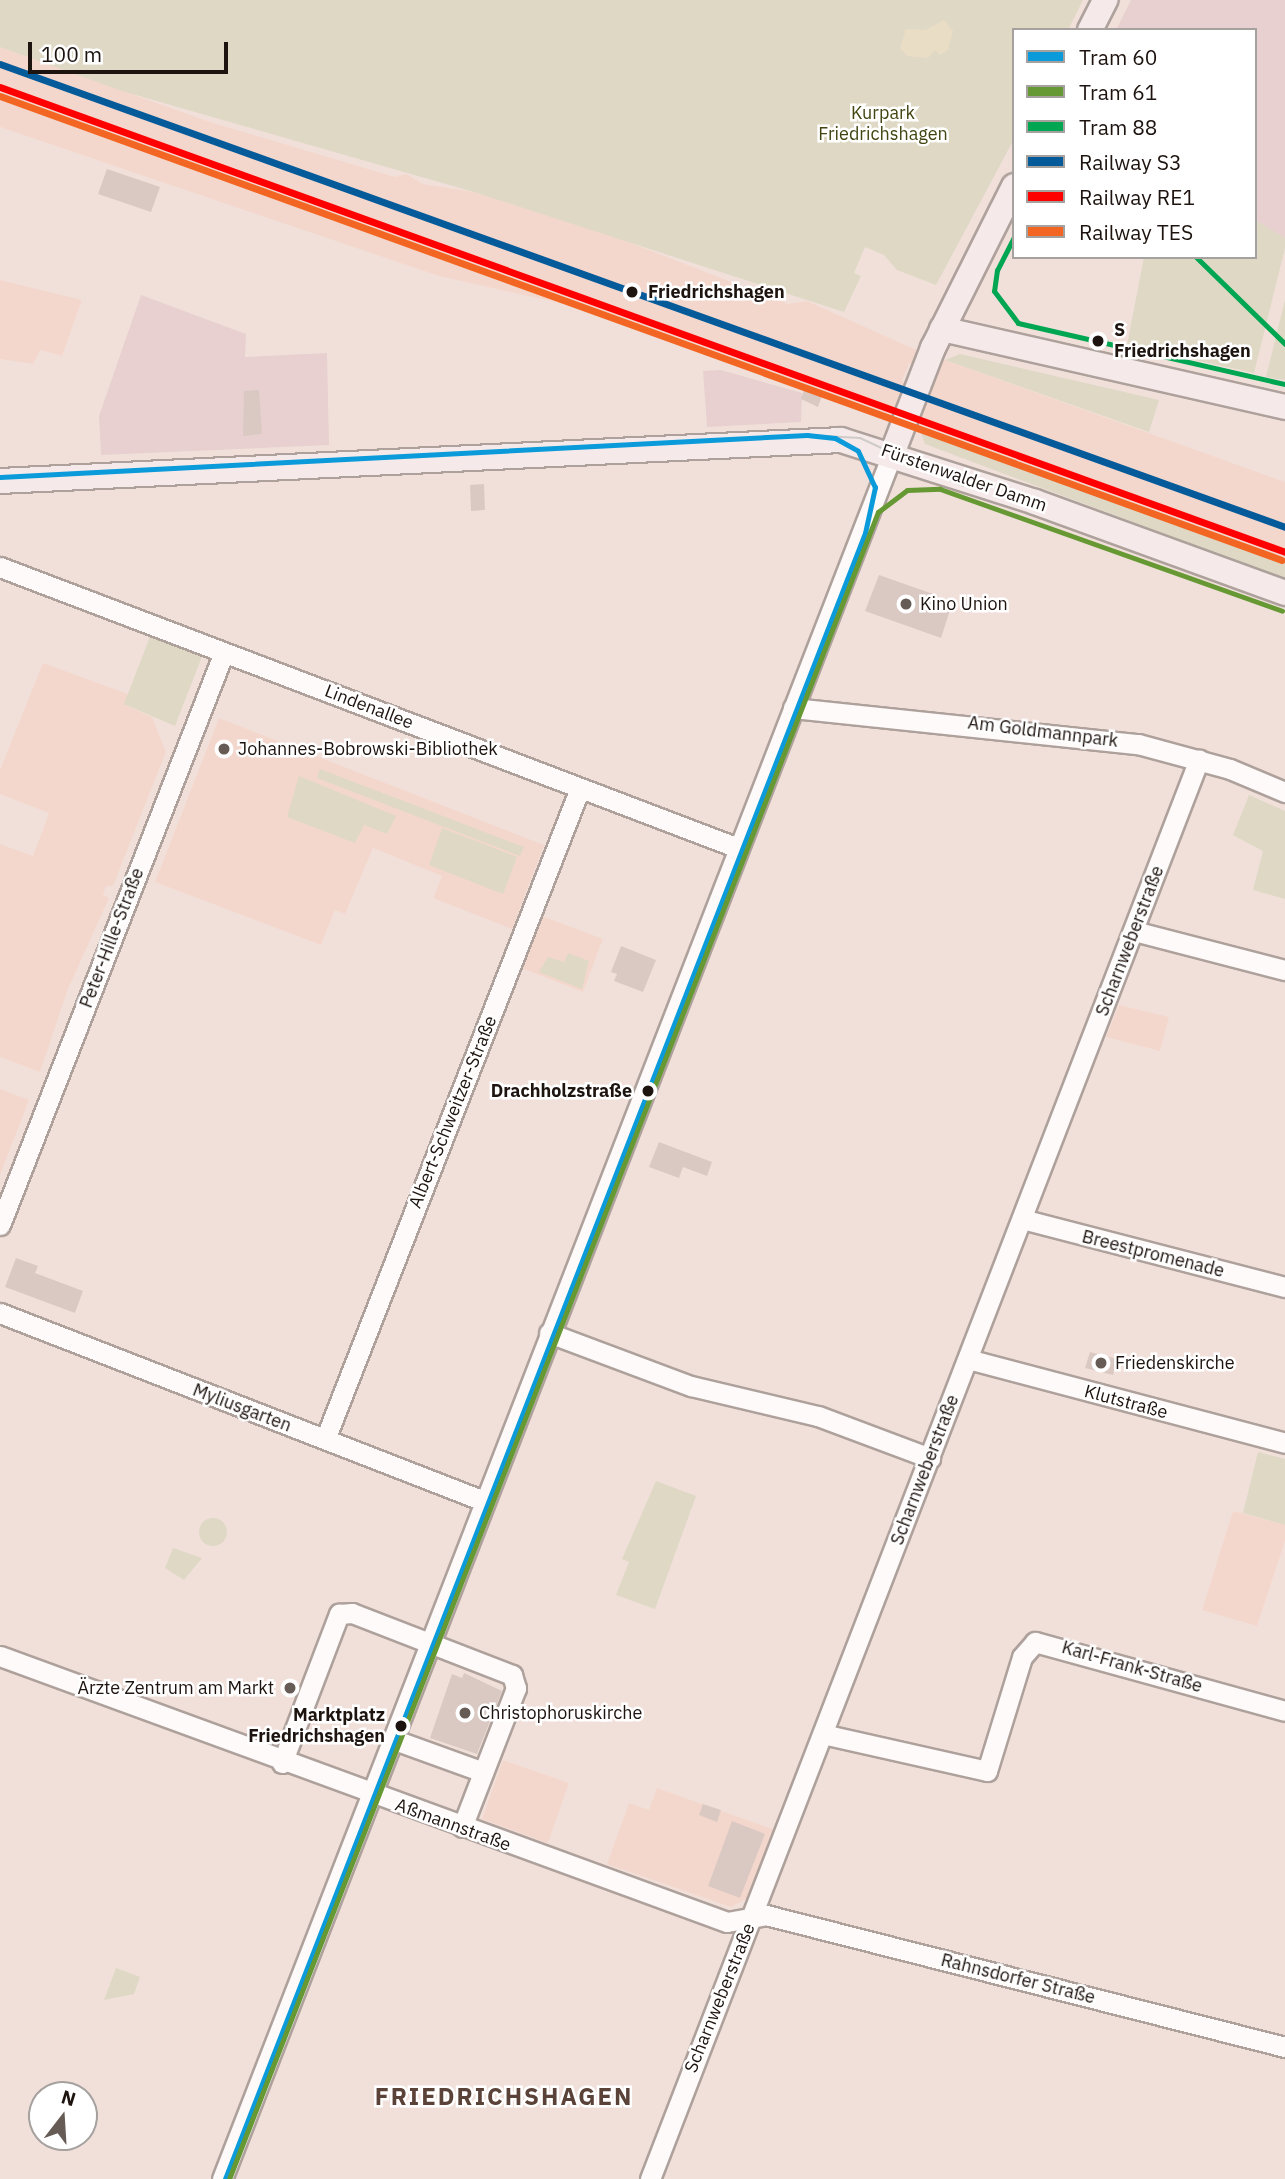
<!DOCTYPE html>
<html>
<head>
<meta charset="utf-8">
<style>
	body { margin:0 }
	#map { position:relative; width:1285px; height:2179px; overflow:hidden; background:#f1e0da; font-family:"IBM Plex Sans",sans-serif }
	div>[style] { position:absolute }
	.commercial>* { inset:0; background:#e7d0cf }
	.built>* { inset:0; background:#f4d7cc }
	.green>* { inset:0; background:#ded8c5 }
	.round { border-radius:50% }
	.sand>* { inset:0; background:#eaddc6 }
	.building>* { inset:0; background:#dac9c3 }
	.roads { filter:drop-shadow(2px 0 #aea19c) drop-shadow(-2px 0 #aea19c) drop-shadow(0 2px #aea19c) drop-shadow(0 -2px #aea19c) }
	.minor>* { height:19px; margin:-9.5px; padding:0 9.5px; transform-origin:9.5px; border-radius:9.5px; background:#fdfaf9 }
	.major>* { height:24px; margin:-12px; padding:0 12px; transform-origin:12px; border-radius:12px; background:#f5eae9 }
	.tram>* { height:2px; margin:-1px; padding:0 1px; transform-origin:1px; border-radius:1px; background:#cfcbc9 }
	.rail-1>* { height:7px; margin:-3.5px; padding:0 3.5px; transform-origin:3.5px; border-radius:3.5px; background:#055a99 }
	.rail-2>* { height:7px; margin:-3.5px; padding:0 3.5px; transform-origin:3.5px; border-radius:3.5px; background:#f00 }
	.rail-3>* { height:7px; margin:-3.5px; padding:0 3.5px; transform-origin:3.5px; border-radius:3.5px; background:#f26522 }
	.tram-1>* { height:5px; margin:-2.5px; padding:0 2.5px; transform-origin:2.5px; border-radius:2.5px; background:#0b9ada }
	.tram-2>* { height:5px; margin:-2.5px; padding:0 2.5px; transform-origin:2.5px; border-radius:2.5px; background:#693 }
	.tram-3>* { height:5px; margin:-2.5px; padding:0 2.5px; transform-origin:2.5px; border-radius:2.5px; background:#00a651 }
	.dots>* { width:19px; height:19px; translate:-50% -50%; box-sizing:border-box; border:4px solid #fff; border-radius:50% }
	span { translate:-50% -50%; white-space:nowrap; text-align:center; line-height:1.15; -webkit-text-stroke:5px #fff; paint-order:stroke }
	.park-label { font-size:18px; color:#434511 }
	.stop-label { font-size:18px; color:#1d130f; font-weight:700 }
	.left { translate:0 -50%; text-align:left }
	.right { translate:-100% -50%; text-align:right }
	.street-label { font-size:18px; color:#1d130f }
	.poi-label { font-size:18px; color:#1d130f }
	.district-label { font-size:24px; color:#5b4238; font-weight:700; letter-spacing:2px }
	.legend { position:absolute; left:1012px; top:28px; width:245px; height:231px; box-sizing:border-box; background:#fff; border:2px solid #a5a19f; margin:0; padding:9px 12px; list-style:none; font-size:21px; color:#1d130f }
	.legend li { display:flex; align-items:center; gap:14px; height:35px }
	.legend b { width:35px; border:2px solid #a5a19f }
	.north { position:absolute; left:28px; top:2081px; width:70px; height:70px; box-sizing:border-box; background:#fff; border:2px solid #a5a19f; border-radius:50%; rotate:17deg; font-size:19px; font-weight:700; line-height:28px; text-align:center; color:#1d130f }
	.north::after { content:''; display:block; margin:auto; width:24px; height:32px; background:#675b56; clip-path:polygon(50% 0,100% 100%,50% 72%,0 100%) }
	.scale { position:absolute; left:28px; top:42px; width:200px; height:32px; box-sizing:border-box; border:4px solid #1d130f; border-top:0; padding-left:9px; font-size:21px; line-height:24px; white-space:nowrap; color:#1d130f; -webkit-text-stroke:5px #fff; paint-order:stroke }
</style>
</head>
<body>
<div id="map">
	<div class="commercial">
		<i style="clip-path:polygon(1131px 0,1285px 0,1285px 238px,1255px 220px,1255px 30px,1116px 30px)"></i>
		<i style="clip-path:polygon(141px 295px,246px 334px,245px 357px,327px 353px,329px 445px,101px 455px,99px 416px)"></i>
		<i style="clip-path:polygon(721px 370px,802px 393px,801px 422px,707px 427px,703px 371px)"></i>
	</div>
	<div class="built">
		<i style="clip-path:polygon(evenodd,0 47px,210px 122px,395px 177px,406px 174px,423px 184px,474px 192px,618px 238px,788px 304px,807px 301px,914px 349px,1285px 482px,1285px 558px,591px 310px,439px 276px,0 127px,0 47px,909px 363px,937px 373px,931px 391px,902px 381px,909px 363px)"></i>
		<i style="clip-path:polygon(0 280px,82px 300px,62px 356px,40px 350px,33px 364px,0 359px)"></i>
		<i style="clip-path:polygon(43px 663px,128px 694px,125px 705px,152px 717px,166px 752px,113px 886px,106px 886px,103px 895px,109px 898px,68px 989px,40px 1072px,0 1057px,0 844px,33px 856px,49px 813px,0 794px,0 770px)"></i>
		<i style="clip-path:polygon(219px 718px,544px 845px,512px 929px,433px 898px,442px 876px,373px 848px,345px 914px,335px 910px,321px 945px,155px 882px)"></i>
		<i style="clip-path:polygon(542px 916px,603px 939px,583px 992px,521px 968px)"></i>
		<i style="clip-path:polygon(1119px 1005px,1169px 1017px,1160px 1051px,1106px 1037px)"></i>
		<i style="clip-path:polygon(0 1089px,29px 1100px,0 1175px)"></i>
		<i style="clip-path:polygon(1233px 1511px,1285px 1525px,1285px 1541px,1257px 1626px,1202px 1610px)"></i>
		<i style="clip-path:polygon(503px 1760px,569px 1783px,548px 1843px,482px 1819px)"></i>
		<i style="clip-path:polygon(657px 1788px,775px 1830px,749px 1897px,731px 1907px,607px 1864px,629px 1803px,649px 1810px)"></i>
	</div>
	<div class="green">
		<i style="clip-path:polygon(0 0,1083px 0,1068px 30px,1014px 30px,1014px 139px,936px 285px,897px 270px,884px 255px,865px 247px,854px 273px,861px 276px,844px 312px,474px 192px,122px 91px,0 47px)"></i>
		<i style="clip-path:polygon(1255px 220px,1285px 238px,1285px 248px,1254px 373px,1127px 345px,1144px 257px,1255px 257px)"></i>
		<i style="clip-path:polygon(1285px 300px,1285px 380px,1266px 377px)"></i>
		<i style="clip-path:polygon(960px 354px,1159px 400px,1149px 432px,945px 360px)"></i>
		<i style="clip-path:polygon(919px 427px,1285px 558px,1285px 579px,925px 444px)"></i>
		<i style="clip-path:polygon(151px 634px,203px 654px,175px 726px,124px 704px)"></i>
		<i style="clip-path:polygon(320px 769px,524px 847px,520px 856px,317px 778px)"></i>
		<i style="clip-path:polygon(299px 776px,396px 816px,387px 834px,364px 825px,355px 843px,287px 817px)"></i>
		<i style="clip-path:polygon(1249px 795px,1285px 811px,1285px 899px,1253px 890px,1263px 851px,1233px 835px)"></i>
		<i style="clip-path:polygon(442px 828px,517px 857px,503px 894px,429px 865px)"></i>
		<i style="clip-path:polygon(568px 953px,589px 961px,582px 989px,539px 972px,548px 957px,564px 962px)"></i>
		<i style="clip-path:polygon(1258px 1452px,1285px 1459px,1285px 1525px,1243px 1513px)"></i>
		<i style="clip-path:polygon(656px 1481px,696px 1496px,655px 1609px,616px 1595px,629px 1562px,622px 1559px)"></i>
		<i class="round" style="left:199px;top:1518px;width:28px;height:28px"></i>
		<i style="clip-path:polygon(173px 1548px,202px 1558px,184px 1580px,165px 1568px)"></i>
		<i style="clip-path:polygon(116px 1968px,140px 1977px,134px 1994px,104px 2000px)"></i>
	</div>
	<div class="sand">
		<i style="clip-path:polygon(944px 20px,953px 31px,948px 50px,940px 55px,935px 50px,928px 58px,907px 56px,900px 48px,906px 29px,925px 30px)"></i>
	</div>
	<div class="building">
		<i style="clip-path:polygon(107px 169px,160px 187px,151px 212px,98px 194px)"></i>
		<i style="clip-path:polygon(805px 387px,823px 393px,818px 407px,801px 399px)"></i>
		<i style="clip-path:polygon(259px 390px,262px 434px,243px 436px,244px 391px)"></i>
		<i style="clip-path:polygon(484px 484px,485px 510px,471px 511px,470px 485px)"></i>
		<i style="clip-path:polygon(879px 575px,936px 595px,934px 601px,951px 607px,941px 638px,865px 611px)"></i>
		<i style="clip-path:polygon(621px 946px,656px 960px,643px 992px,614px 981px,617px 974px,611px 972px)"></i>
		<i style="clip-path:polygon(659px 1142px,712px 1162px,707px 1176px,683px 1167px,679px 1178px,649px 1167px)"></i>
		<i style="clip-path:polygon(16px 1258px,38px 1266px,35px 1273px,83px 1291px,75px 1313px,5px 1287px)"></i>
		<i style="clip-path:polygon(1090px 1352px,1117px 1359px,1113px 1375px,1085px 1368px)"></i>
		<i style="clip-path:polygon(464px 1673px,502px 1691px,477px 1754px,430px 1738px,452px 1674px,462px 1678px)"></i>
		<i style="clip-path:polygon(703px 1804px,721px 1810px,717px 1822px,699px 1815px)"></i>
		<i style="clip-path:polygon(732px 1821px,765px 1834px,740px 1898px,708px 1886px)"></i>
	</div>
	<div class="roads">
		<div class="minor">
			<i style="left:0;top:567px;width:790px;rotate:20.84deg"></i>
			<i style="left:793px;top:708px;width:347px;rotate:6deg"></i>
			<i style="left:1138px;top:744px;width:95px;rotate:15.2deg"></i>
			<i style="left:1230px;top:769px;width:60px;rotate:22.7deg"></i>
			<i style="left:1134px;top:931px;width:156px;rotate:14.5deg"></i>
			<i style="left:1022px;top:1219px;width:272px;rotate:14.5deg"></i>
			<i style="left:0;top:1225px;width:615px;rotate:-68.65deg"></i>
			<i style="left:0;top:1313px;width:519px;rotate:21.23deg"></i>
			<i style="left:549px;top:1333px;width:152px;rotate:20.5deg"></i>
			<i style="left:691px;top:1386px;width:130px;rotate:13.3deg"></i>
			<i style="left:818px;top:1416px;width:120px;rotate:20.6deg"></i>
			<i style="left:968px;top:1359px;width:328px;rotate:14.8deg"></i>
			<i style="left:326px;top:1437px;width:697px;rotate:-68.63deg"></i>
			<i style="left:0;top:1656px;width:774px;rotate:20.1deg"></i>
			<i style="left:727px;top:1922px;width:40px;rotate:-10deg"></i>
			<i style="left:766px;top:1915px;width:536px;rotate:14.27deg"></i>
			<i style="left:823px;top:1734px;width:168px;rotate:12.7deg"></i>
			<i style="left:987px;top:1771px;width:119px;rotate:-72.9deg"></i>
			<i style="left:1022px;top:1657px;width:20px;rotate:-49deg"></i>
			<i style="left:1035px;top:1642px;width:259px;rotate:15.4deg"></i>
			<i style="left:392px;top:1739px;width:97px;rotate:19.9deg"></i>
			<i style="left:282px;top:1763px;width:160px;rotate:-69.1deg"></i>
			<i style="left:339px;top:1614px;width:13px;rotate:-4deg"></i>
			<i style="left:352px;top:1613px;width:172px;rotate:21.2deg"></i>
			<i style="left:512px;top:1675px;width:14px;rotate:73deg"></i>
			<i style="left:516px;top:1688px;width:149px;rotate:111.2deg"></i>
			<i style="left:222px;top:2179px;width:1851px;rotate:-68.77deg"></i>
			<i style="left:650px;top:2179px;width:1522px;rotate:-68.86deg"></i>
		</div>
		<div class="major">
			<i style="left:1090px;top:30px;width:34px;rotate:-63deg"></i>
			<i style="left:942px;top:329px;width:352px;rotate:12.8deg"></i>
			<i style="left:892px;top:454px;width:114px;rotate:-68.9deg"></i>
			<i style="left:933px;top:348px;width:181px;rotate:-63.4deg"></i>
			<i style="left:0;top:481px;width:842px;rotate:-2.79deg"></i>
			<i style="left:841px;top:440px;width:204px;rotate:17.7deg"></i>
			<i style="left:1035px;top:502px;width:266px;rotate:20deg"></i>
		</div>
	</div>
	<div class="tram">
		<i style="left:807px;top:435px;width:53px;rotate:3.2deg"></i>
		<i style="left:860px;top:438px;width:114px;rotate:25deg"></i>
	</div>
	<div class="rail-1">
		<i style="left:0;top:64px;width:1366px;rotate:19.81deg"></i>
	</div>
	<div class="rail-2">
		<i style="left:0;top:87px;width:1367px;rotate:19.89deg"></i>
	</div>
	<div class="rail-3">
		<i style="left:0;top:96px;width:1363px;rotate:19.9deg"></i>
	</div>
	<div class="tram-1">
		<i style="left:0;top:477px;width:808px;rotate:-2.98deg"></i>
		<i style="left:807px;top:435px;width:28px;rotate:6deg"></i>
		<i style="left:835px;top:438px;width:26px;rotate:29deg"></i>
		<i style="left:858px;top:451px;width:40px;rotate:65deg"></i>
		<i style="left:875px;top:487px;width:47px;rotate:102.3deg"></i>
		<i style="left:865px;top:533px;width:1766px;rotate:111.25deg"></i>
	</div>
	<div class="tram-2">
		<i style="left:229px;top:2179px;width:1789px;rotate:-68.73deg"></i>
		<i style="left:878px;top:512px;width:36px;rotate:-37deg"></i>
		<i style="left:907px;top:490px;width:33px;rotate:-2deg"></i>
		<i style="left:940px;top:489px;width:363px;rotate:19.6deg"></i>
	</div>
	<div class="tram-3">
		<i style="left:1014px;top:237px;width:37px;rotate:117deg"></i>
		<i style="left:997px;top:270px;width:21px;rotate:98deg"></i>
		<i style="left:994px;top:291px;width:40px;rotate:53deg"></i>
		<i style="left:1018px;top:323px;width:274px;rotate:12.9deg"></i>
		<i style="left:1196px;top:257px;width:124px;rotate:44.3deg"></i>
	</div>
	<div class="dots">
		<i style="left:632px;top:292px;background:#1d130f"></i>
		<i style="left:1098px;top:341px;background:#1d130f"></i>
		<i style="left:906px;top:604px;background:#675b56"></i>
		<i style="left:224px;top:749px;background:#675b56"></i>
		<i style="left:648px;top:1091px;background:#1d130f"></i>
		<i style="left:1101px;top:1363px;background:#675b56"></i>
		<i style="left:290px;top:1688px;background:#675b56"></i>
		<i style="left:465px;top:1713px;background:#675b56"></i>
		<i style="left:401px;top:1726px;background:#1d130f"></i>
	</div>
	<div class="park-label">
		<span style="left:883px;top:124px">Kurpark<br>Friedrichshagen</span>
	</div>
	<div class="stop-label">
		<span class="left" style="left:648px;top:292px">Friedrichshagen</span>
		<span class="left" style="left:1114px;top:341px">S<br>Friedrichshagen</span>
		<span class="right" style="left:632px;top:1091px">Drachholzstraße</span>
		<span class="right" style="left:385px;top:1726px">Marktplatz<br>Friedrichshagen</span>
	</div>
	<div class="street-label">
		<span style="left:964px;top:478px;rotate:19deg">Fürstenwalder Damm</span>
		<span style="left:369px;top:707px;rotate:21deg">Lindenallee</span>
		<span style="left:1043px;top:732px;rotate:7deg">Am Goldmannpark</span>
		<span style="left:112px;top:938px;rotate:-69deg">Peter-Hille-Straße</span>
		<span style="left:1130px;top:941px;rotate:-69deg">Scharnweberstraße</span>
		<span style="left:453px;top:1112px;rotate:-68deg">Albert-Schweitzer-Straße</span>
		<span style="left:1153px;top:1254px;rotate:14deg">Breestpromenade</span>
		<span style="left:1126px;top:1402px;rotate:15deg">Klutstraße</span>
		<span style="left:242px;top:1408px;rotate:21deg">Myliusgarten</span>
		<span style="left:925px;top:1470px;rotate:-69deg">Scharnweberstraße</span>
		<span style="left:1132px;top:1667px;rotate:16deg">Karl-Frank-Straße</span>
		<span style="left:453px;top:1825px;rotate:20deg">Aßmannstraße</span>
		<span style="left:1018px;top:1979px;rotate:14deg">Rahnsdorfer Straße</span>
		<span style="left:720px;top:1998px;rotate:-68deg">Scharnweberstraße</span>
	</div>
	<div class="poi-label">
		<span class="left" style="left:920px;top:604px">Kino Union</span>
		<span class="left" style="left:238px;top:749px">Johannes-Bobrowski-Bibliothek</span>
		<span class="left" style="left:1115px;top:1363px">Friedenskirche</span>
		<span class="right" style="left:274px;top:1688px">Ärzte Zentrum am Markt</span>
		<span class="left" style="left:479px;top:1713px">Christophoruskirche</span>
	</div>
	<div class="district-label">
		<span style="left:504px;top:2097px">FRIEDRICHSHAGEN</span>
	</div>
	<ul class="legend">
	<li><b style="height:9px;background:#0b9ada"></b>Tram 60</li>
	<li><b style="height:9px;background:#693"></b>Tram 61</li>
	<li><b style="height:9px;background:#00a651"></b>Tram 88</li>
	<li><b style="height:9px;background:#055a99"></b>Railway S3</li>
	<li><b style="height:9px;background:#f00"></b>Railway RE1</li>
	<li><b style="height:9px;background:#f26522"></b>Railway TES</li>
	</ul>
	<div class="north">N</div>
	<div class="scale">100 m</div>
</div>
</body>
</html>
